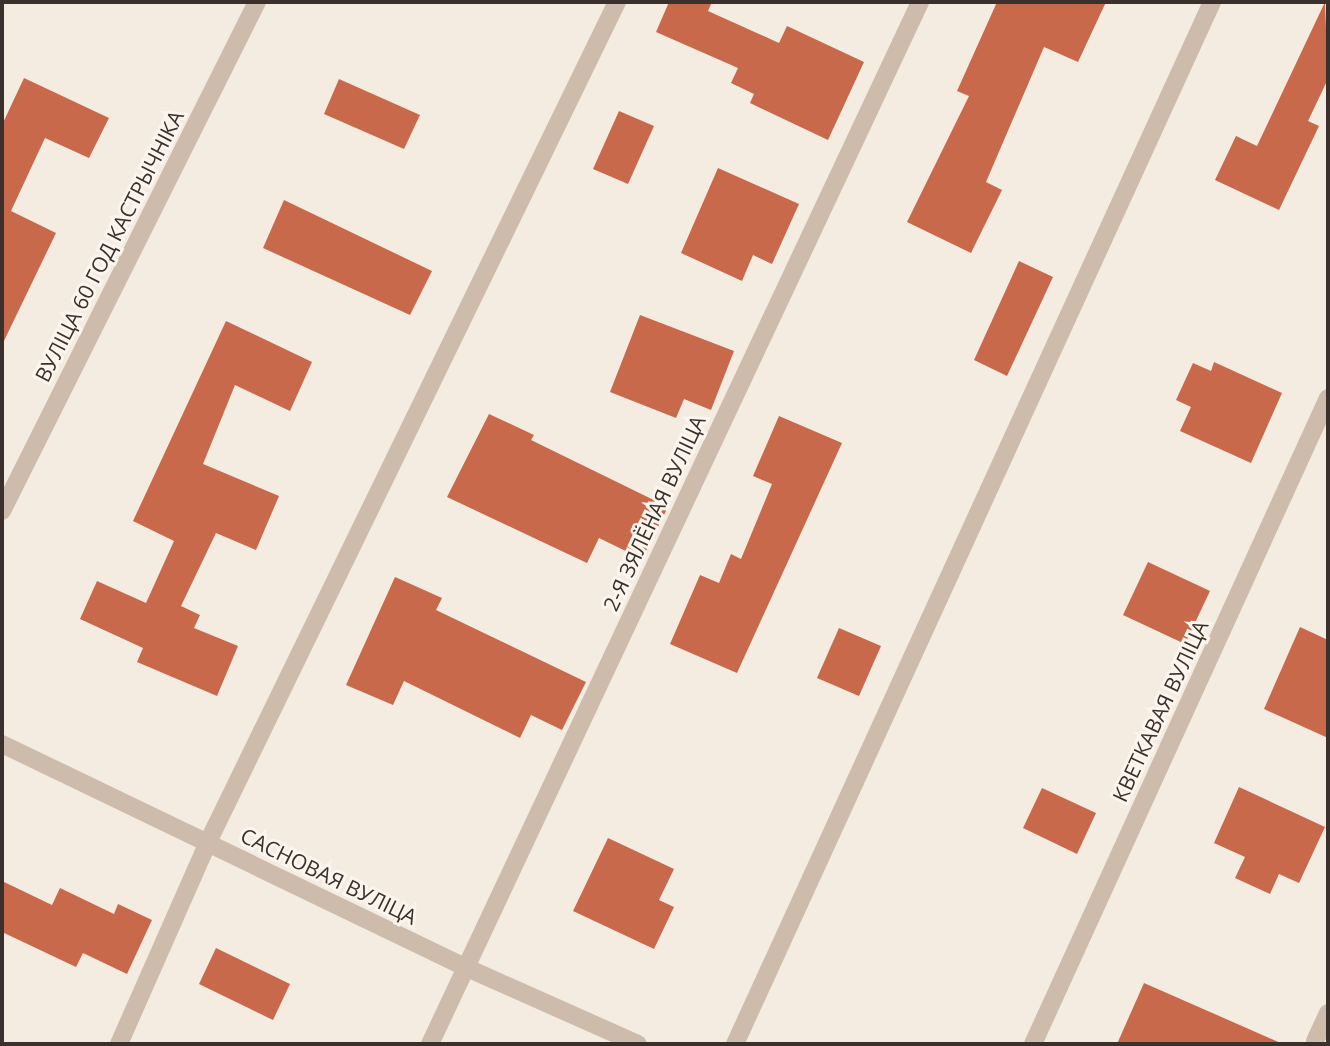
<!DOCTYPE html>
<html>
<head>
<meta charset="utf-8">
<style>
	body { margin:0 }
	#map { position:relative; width:1330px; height:1046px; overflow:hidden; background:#f4ebe1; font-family:"Open Sans",sans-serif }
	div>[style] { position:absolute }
	.building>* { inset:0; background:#c8694b }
	.service>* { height:18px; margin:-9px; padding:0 9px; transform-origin:9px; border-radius:9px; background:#cdbbac }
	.minor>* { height:18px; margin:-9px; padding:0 9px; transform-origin:9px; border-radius:9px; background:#cdbbac }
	span { translate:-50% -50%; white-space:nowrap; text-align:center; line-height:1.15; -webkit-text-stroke:6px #fbf5ee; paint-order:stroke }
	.street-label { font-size:21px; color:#3b302b }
	.frame { position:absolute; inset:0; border:4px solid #3b302b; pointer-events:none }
</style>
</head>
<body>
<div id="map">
	<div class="building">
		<i style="clip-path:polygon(669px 2px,712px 2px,708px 11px,779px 43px,787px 26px,864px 62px,828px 140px,750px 103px,754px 94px,731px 83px,738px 68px,656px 32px)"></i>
		<i style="clip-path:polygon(997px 2px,1106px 2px,1078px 62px,1044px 47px,986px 182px,1002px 190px,971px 253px,907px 222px,969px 96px,957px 91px)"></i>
		<i style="clip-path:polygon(1325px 2px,1328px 79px,1308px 121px,1319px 126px,1279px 210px,1215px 180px,1236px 136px,1257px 146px)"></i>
		<i style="clip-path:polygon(24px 78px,109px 118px,89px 158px,45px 138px,11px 211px,56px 233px,2px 345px,2px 125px)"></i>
		<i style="clip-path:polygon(339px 79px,420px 115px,404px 149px,324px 114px)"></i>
		<i style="clip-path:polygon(619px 111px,654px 126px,628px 184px,593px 169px)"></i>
		<i style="clip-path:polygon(718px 168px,799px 204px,772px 264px,753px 255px,742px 281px,681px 253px)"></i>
		<i style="clip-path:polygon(284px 200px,432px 271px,410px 315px,263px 248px)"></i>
		<i style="clip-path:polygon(1019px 261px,1053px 277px,1007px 376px,974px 360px)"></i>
		<i style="clip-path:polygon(640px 315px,734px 351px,711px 410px,684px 399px,676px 418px,610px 392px)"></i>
		<i style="clip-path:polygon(226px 321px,312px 362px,290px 411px,235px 385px,203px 464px,279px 496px,256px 550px,216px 533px,181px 606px,200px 615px,194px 628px,238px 646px,217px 696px,137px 662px,143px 648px,80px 619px,97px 581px,146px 603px,174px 541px,133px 521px)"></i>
		<i style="clip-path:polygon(1214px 362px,1282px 393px,1251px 463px,1180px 431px,1191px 407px,1176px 400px,1193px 363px,1211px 371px)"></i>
		<i style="clip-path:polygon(489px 414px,534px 435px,531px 440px,668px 507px,642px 559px,599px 538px,587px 563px,447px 497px)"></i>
		<i style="clip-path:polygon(779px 416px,842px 443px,737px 673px,670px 644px,700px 575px,719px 583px,731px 554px,741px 559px,772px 484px,753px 476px)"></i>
		<i style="clip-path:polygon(1148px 562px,1210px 591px,1185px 644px,1123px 615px)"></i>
		<i style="clip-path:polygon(395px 577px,442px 598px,436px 610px,586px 682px,562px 730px,531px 715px,520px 738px,404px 681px,393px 705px,346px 685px)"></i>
		<i style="clip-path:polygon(1300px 627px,1328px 640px,1328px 738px,1264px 709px)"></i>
		<i style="clip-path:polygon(839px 628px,881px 646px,859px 696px,817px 678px)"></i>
		<i style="clip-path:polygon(1239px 787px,1325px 827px,1299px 883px,1279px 874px,1270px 894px,1235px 878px,1245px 857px,1214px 843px)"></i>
		<i style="clip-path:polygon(1042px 788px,1096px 813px,1077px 854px,1023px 828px)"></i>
		<i style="clip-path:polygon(608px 838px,674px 869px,659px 900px,674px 907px,654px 949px,573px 911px)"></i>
		<i style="clip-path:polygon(2px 881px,52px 905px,60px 888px,114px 914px,118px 904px,152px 920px,127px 974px,83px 953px,76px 967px,2px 932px)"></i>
		<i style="clip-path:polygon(216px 948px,290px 984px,273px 1020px,199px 984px)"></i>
		<i style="clip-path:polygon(1144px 983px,1283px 1044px,1117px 1044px)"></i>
	</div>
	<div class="service">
		<i style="left:1315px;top:1041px;width:31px;rotate:-65deg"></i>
		<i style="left:119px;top:1044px;width:221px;rotate:-66.2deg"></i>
		<i style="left:208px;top:842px;width:934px;rotate:-64.04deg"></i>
		<i style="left:735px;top:1044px;width:1146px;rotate:-65.4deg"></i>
	</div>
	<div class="minor">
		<i style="left:2px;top:511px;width:569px;rotate:-63.39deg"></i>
		<i style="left:2px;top:744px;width:514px;rotate:25.72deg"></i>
		<i style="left:465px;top:967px;width:189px;rotate:24deg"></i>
		<i style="left:430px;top:1044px;width:1151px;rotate:-64.81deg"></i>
		<i style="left:1033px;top:1044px;width:710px;rotate:-65.46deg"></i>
	</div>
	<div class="street-label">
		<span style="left:109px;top:246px;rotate:-63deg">ВУЛІЦА 60 ГОД КАСТРЫЧНІКА</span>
		<span style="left:654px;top:513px;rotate:-65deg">2-Я ЗЯЛЁНАЯ ВУЛІЦА</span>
		<span style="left:1160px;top:711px;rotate:-65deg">КВЕТКАВАЯ ВУЛІЦА</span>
		<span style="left:329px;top:876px;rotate:26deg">САСНОВАЯ ВУЛІЦА</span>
	</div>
	<div class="frame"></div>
</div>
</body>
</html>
